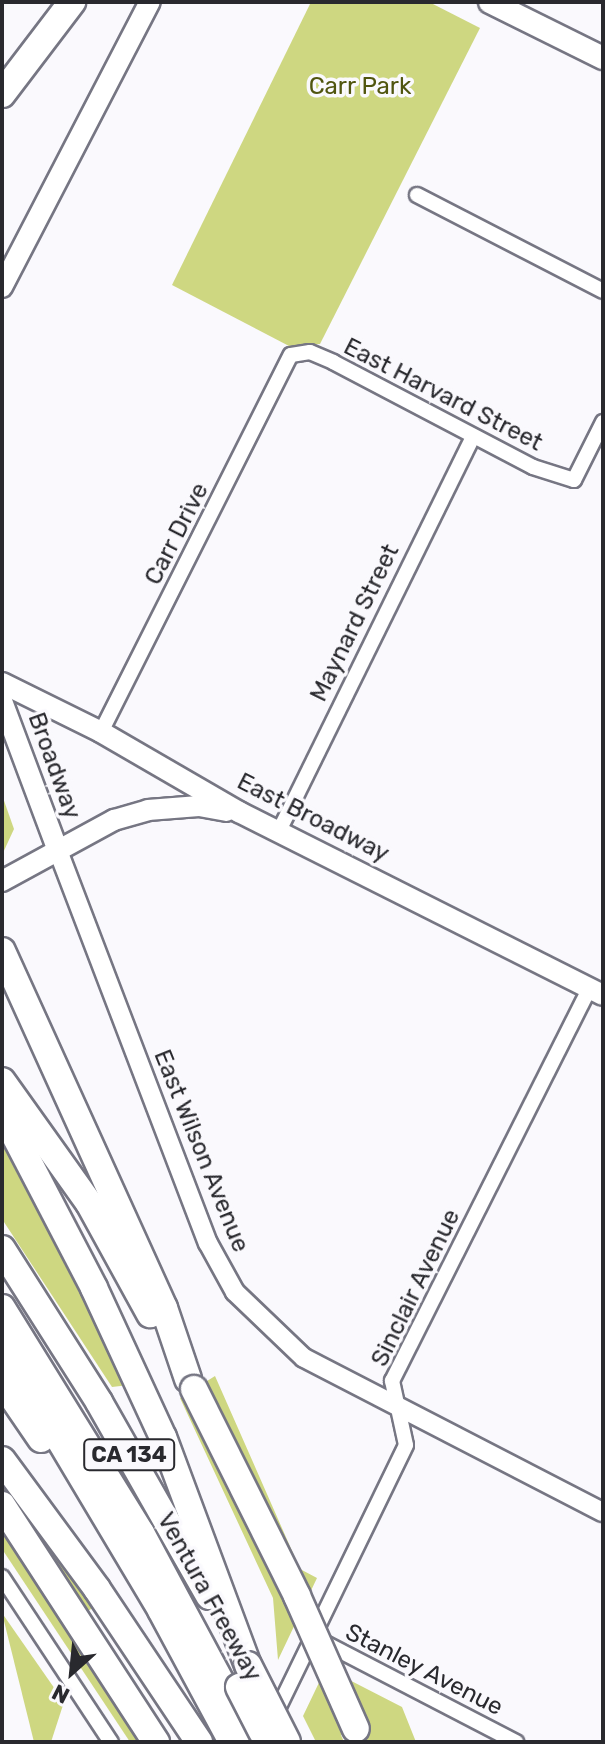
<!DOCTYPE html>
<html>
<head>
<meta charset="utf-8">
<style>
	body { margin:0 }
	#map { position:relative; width:605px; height:1744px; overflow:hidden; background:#faf9fd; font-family:Rubik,sans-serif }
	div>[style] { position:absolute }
	.green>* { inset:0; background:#ced781 }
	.roads { filter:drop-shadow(2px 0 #767683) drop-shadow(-2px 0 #767683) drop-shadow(0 2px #767683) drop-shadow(0 -2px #767683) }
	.minor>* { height:14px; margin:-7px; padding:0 7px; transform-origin:7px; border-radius:7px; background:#fff }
	.tertiary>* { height:18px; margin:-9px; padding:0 9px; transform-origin:9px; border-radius:9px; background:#fff }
	.secondary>* { height:20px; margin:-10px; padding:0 10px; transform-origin:10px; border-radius:10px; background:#fff }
	.primary>* { height:22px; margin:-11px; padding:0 11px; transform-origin:11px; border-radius:11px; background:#fff }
	.motorway>* { height:26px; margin:-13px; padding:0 13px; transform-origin:13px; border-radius:13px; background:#fff }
	.bridges { filter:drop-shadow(2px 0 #767683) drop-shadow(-2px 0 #767683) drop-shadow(0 2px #767683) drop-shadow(0 -2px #767683) }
	.motorway-bridge>* { height:26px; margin:-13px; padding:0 13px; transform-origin:13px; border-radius:13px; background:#fff }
	span { translate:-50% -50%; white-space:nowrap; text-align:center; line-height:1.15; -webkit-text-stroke:7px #faf9fd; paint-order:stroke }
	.shield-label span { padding:2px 6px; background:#faf9fd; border:2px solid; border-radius:6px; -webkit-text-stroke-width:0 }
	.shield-label { font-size:22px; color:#29292e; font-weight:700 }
	.park-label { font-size:24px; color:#50550f }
	.street-label { font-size:24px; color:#29292e }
	.frame { position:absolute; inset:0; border:4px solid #29292e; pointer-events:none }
	.north { position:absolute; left:32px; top:1632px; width:80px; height:80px; -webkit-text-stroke:6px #faf9fd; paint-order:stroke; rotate:207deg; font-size:22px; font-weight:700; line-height:32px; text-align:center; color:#29292e }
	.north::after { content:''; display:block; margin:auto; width:28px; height:36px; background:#29292e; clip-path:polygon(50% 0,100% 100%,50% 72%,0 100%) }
</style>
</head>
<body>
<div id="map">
	<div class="green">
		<i style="clip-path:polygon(311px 2px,429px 2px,480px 28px,320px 344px,289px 346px,172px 285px)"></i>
		<i style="clip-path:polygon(2px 795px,14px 829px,2px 855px)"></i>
		<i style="clip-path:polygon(2px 1138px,66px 1253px,129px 1385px,112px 1387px,2px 1219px)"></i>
		<i style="clip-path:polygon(215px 1376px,300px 1569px,317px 1578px,278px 1660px,273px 1598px,180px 1398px)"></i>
		<i style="clip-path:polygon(2px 1475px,96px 1605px,87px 1612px,2px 1496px)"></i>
		<i style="clip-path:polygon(2px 1527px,141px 1742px,130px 1742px,2px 1549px)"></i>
		<i style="clip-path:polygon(2px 1613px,64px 1702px,51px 1742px,34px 1742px)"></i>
		<i style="clip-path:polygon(326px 1668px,402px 1707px,416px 1742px,368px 1742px,360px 1725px,341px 1735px,344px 1742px,316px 1742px,303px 1716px)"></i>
	</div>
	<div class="roads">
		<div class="minor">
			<i style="left:417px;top:195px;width:209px;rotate:27.3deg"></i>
			<i style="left:101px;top:732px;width:422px;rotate:-63.3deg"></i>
			<i style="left:291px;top:355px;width:19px;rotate:-9deg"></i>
			<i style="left:310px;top:352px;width:25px;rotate:23deg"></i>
			<i style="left:333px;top:362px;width:226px;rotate:27.7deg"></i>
			<i style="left:533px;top:467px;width:43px;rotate:17.6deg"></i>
			<i style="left:574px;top:480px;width:65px;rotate:-63.4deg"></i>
			<i style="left:280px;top:829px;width:437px;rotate:-63.8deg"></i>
			<i style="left:2px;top:1577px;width:198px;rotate:56.6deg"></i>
			<i style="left:321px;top:1641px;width:220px;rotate:27.4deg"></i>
			<i style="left:274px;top:1717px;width:302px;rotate:-64.1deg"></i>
			<i style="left:406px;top:1445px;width:66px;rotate:-102.3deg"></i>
			<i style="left:392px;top:1381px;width:440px;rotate:-63.3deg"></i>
		</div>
		<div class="tertiary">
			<i style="left:57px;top:848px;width:423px;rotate:69.1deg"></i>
			<i style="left:208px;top:1243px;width:56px;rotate:61.1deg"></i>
			<i style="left:235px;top:1292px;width:95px;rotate:43.7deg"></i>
			<i style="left:304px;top:1358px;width:336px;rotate:27.3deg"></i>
		</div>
		<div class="secondary">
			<i style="left:2px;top:287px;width:321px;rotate:-62.6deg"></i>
			<i style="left:2px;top:683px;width:110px;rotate:26.3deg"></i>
			<i style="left:101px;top:732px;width:160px;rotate:30.1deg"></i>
			<i style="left:239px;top:812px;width:407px;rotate:26.7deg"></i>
			<i style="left:2px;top:701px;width:157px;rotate:69.5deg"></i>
			<i style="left:2px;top:881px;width:128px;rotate:-28.6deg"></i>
			<i style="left:114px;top:820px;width:35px;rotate:-16deg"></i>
			<i style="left:148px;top:810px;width:51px;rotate:-4.5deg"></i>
			<i style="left:199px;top:806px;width:28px;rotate:10deg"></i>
		</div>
		<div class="primary">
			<i style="left:490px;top:2px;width:126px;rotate:26.4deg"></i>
		</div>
		<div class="motorway">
			<i style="left:2px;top:94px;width:116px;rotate:-52.7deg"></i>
			<i style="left:2px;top:951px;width:392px;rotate:65.6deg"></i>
			<i style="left:164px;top:1308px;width:75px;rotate:71.3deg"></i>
			<i style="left:2px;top:1081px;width:150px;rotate:54.5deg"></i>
			<i style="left:89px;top:1203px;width:127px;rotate:61.2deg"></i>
			<i style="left:2px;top:1111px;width:199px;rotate:62.5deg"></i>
			<i style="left:94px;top:1288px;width:164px;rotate:65.2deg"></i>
			<i style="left:163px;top:1437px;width:243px;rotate:69.6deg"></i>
			<i style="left:2px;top:1249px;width:181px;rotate:57.6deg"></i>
			<i style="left:99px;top:1402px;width:223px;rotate:60.4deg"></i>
			<i style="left:2px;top:1308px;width:264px;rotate:58.3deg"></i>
			<i style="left:141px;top:1533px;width:237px;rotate:61.8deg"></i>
			<i style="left:2px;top:1343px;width:311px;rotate:59.2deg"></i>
			<i style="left:161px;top:1610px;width:150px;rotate:61.7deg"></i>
			<i style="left:2px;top:1382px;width:69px;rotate:55.6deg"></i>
			<i style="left:2px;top:1460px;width:160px;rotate:53.6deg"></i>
			<i style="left:97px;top:1589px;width:184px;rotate:56.3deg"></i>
			<i style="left:2px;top:1505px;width:283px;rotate:57deg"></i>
		</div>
	</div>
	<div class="bridges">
		<div class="motorway-bridge">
			<i style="left:194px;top:1389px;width:231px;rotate:63.5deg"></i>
			<i style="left:297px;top:1596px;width:145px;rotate:66.1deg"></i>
			<i style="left:248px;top:1665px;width:86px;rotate:63.1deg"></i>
			<i style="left:239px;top:1687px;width:51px;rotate:62.9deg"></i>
		</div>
	</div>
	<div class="shield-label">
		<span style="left:129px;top:1455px">CA 134</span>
	</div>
	<div class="park-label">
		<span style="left:360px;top:87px">Carr Park</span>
	</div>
	<div class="street-label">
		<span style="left:443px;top:395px;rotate:27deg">East Harvard Street</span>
		<span style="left:177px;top:534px;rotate:-63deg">Carr Drive</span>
		<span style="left:355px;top:623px;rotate:-64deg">Maynard Street</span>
		<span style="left:54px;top:766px;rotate:70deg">Broadway</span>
		<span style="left:313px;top:818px;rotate:27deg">East Broadway</span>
		<span style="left:201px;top:1151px;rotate:68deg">East Wilson Avenue</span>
		<span style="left:416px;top:1288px;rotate:-64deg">Sinclair Avenue</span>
		<span style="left:209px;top:1597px;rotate:61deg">Ventura Freeway</span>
		<span style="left:424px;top:1670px;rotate:27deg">Stanley Avenue</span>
	</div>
	<div class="frame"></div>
	<div class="north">N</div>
</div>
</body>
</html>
